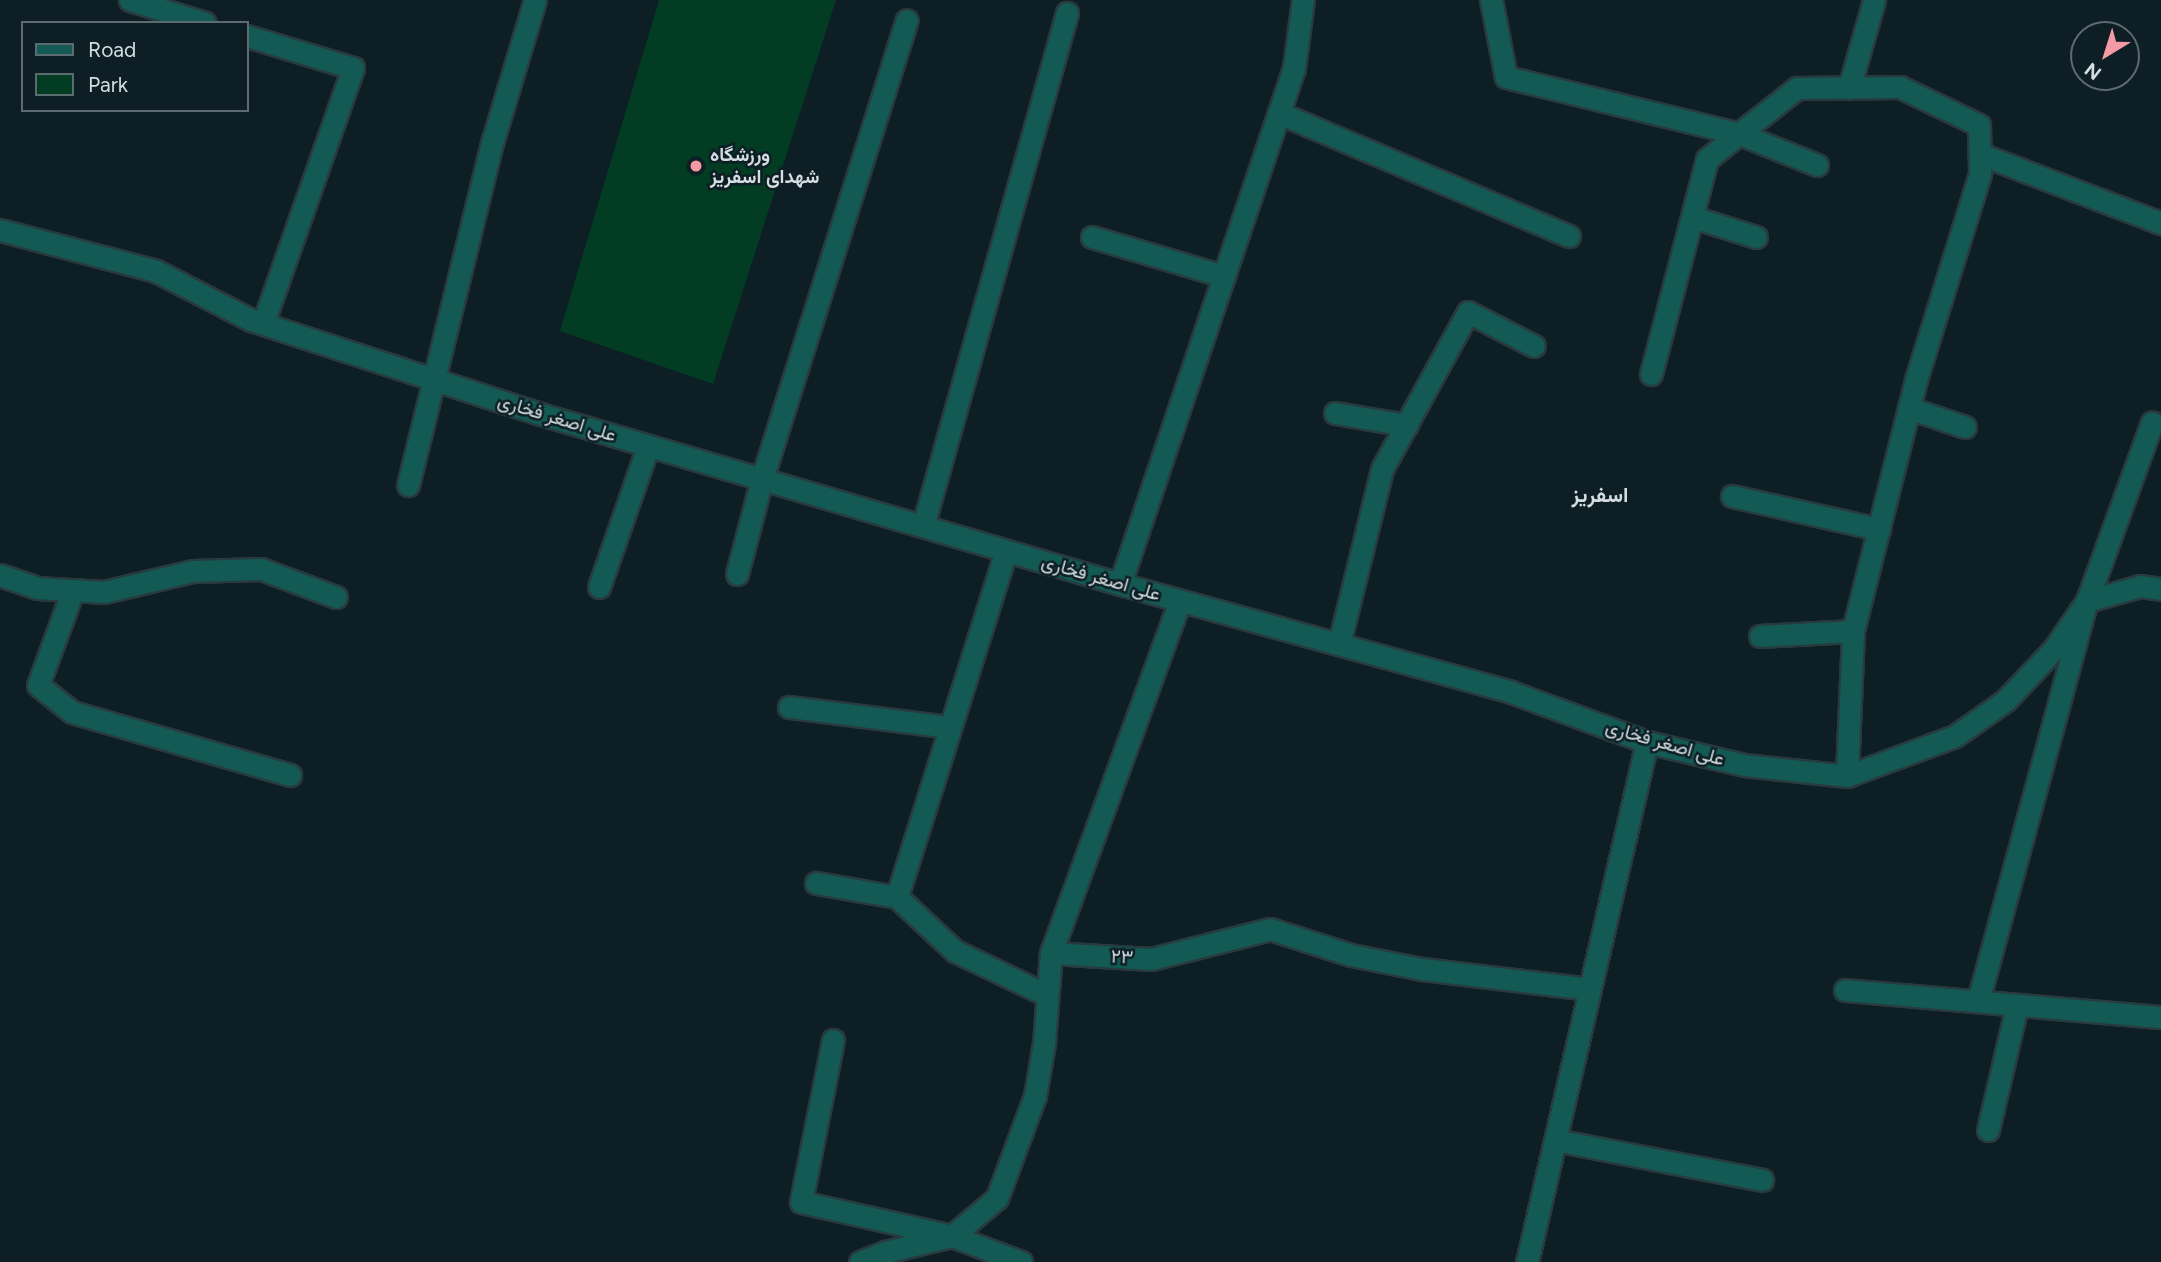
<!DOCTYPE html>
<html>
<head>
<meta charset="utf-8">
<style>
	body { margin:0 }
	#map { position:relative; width:2161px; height:1262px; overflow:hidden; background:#0d1f24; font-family:Figtree,Vazirmatn,sans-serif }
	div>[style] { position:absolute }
	.green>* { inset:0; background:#013c23 }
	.roads { filter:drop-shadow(2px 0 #293a3e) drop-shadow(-2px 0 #293a3e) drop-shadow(0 2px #293a3e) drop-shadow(0 -2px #293a3e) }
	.minor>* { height:21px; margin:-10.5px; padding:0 10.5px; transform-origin:10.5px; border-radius:10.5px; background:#135a55 }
	.dots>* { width:19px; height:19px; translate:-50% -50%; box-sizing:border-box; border:4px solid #0d1f24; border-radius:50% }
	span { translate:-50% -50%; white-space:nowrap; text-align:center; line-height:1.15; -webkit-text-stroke:5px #0d1f24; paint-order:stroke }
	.poi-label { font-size:19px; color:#d3dde1; font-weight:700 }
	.left { translate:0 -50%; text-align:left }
	.street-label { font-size:19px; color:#d3dde1 }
	.neighbourhood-label { font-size:21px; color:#d3dde1; font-weight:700 }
	.legend { position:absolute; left:21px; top:21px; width:228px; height:91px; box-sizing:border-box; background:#0d1f24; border:2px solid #5c6b70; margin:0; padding:9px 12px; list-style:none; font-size:21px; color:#d3dde1 }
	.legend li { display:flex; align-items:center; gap:14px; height:35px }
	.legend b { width:35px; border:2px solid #5c6b70 }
	.north { position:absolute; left:2070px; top:21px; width:70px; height:70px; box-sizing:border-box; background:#0d1f24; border:2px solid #5c6b70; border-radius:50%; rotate:218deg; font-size:19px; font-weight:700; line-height:28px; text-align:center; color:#d3dde1 }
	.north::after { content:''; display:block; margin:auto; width:24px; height:32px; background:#f49aa5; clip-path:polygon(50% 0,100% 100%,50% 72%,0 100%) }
</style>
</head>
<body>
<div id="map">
	<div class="green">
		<i style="clip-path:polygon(659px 0,836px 0,713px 384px,560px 331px)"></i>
	</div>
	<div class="roads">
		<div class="minor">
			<i style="left:130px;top:0;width:78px;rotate:17deg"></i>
			<i style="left:1491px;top:0;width:78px;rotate:79deg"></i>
			<i style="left:1506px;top:77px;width:241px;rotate:13.7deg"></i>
			<i style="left:1740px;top:134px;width:83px;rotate:21.9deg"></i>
			<i style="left:247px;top:36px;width:111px;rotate:16.8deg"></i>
			<i style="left:353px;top:68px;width:271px;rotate:109.4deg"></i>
			<i style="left:1849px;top:88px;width:91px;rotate:-74.1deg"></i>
			<i style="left:1279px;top:113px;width:315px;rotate:23deg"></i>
			<i style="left:1980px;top:154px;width:194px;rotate:20.9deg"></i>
			<i style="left:1693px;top:217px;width:66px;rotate:17.6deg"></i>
			<i style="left:0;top:230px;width:161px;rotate:14.7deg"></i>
			<i style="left:156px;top:271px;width:107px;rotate:27.3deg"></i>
			<i style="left:251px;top:320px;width:301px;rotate:18deg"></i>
			<i style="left:537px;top:413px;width:608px;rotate:16.35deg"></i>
			<i style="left:1120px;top:584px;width:406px;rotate:15.4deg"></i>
			<i style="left:1511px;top:692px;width:145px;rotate:20.2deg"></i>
			<i style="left:1647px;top:742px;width:100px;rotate:13.3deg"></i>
			<i style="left:1744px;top:765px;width:104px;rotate:6.1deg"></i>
			<i style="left:1847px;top:776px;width:115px;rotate:-20.3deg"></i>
			<i style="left:1955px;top:736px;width:62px;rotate:-35.2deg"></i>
			<i style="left:2006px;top:700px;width:70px;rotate:-46.7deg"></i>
			<i style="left:2054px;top:649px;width:58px;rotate:-55.5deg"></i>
			<i style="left:2087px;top:601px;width:55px;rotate:-15.8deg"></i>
			<i style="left:2140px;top:586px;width:21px;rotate:8deg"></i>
			<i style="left:1092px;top:237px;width:138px;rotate:16.5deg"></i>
			<i style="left:1651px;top:374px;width:222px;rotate:-75.4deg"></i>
			<i style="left:1707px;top:159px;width:115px;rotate:-38.3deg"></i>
			<i style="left:1797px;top:88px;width:103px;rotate:-0.6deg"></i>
			<i style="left:1900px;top:87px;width:88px;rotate:25.7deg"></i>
			<i style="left:1979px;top:125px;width:49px;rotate:88.8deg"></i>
			<i style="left:1980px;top:174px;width:216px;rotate:107.3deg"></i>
			<i style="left:1916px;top:380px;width:259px;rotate:104.1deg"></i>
			<i style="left:1853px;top:631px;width:145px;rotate:92.4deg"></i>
			<i style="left:1909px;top:408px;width:59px;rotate:18.7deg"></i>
			<i style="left:1335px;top:413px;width:73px;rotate:9.5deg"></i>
			<i style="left:408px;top:485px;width:355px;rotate:-76.2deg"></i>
			<i style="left:493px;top:140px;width:146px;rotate:-73.3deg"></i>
			<i style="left:1732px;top:496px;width:151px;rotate:12.7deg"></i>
			<i style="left:923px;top:526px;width:533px;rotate:-74.32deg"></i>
			<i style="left:1006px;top:551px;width:363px;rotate:107.5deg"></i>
			<i style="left:897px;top:897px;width:79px;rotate:43deg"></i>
			<i style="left:955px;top:951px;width:102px;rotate:25.6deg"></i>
			<i style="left:737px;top:574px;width:98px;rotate:-75.3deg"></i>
			<i style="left:762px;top:479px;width:481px;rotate:-72.5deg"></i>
			<i style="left:0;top:575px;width:39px;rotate:19deg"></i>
			<i style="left:37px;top:588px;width:67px;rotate:3.4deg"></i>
			<i style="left:104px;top:592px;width:91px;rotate:-13.3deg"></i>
			<i style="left:193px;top:571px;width:68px;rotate:-1.7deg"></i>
			<i style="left:261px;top:569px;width:80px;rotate:20.5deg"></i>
			<i style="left:1120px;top:584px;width:545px;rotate:-71.37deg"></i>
			<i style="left:1294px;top:68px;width:69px;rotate:-82.5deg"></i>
			<i style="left:599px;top:587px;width:149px;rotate:-70.8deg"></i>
			<i style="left:73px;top:590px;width:101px;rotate:110.2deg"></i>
			<i style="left:38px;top:685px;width:43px;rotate:38.5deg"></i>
			<i style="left:72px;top:712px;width:227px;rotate:16.1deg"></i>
			<i style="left:1760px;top:636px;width:93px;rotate:-3.1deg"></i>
			<i style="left:1339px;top:644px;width:180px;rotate:-76.2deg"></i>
			<i style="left:1382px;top:469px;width:179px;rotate:-61.3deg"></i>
			<i style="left:1468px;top:312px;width:74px;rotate:27.3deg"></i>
			<i style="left:789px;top:707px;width:162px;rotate:7.1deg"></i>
			<i style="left:816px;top:883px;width:82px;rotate:9.8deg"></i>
			<i style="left:1051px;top:953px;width:375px;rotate:-69.9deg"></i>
			<i style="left:1845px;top:990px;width:317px;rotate:4.9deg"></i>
			<i style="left:1978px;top:1001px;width:415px;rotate:-74.8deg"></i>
			<i style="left:2087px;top:601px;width:190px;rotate:-70deg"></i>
			<i style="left:833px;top:1040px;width:165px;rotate:101.2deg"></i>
			<i style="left:801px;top:1202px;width:155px;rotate:12.7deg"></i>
			<i style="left:952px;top:1236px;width:74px;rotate:20.6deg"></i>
			<i style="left:1988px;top:1130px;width:128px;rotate:-76.9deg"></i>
			<i style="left:1555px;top:1140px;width:211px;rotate:10.9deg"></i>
			<i style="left:860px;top:1262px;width:27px;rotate:-22deg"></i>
			<i style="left:885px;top:1252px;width:69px;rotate:-13.4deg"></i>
			<i style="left:952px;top:1236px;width:59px;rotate:-40.2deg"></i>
			<i style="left:997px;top:1198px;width:109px;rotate:-69.6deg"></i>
			<i style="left:1035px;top:1096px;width:54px;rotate:-80.4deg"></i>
			<i style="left:1044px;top:1043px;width:90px;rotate:-85.6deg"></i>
			<i style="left:1051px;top:953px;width:100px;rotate:3.4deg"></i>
			<i style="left:1151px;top:959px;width:123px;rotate:-14.1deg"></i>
			<i style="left:1270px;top:929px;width:85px;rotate:17.8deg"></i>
			<i style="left:1351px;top:955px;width:72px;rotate:11.2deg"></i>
			<i style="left:1422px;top:969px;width:169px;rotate:6.8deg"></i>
			<i style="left:1527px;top:1262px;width:534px;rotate:-77.01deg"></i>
		</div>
	</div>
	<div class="dots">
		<i style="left:696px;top:166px;background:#f49aa5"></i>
	</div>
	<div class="poi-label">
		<span class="left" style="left:710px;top:166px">ورزشگاه<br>شهدای اسفریز</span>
	</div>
	<div class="street-label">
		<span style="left:557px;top:418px;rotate:17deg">علی اصغر فخاری</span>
		<span style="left:1101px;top:578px;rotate:16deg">علی اصغر فخاری</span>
		<span style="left:1665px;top:743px;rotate:16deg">علی اصغر فخاری</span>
		<span style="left:1122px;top:957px;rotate:3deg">۲۳</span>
	</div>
	<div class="neighbourhood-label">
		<span style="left:1600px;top:495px">اسفریز</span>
	</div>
	<ul class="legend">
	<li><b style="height:9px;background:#135a55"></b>Road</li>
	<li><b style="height:19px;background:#013c23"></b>Park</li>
	</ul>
	<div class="north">N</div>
</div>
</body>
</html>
